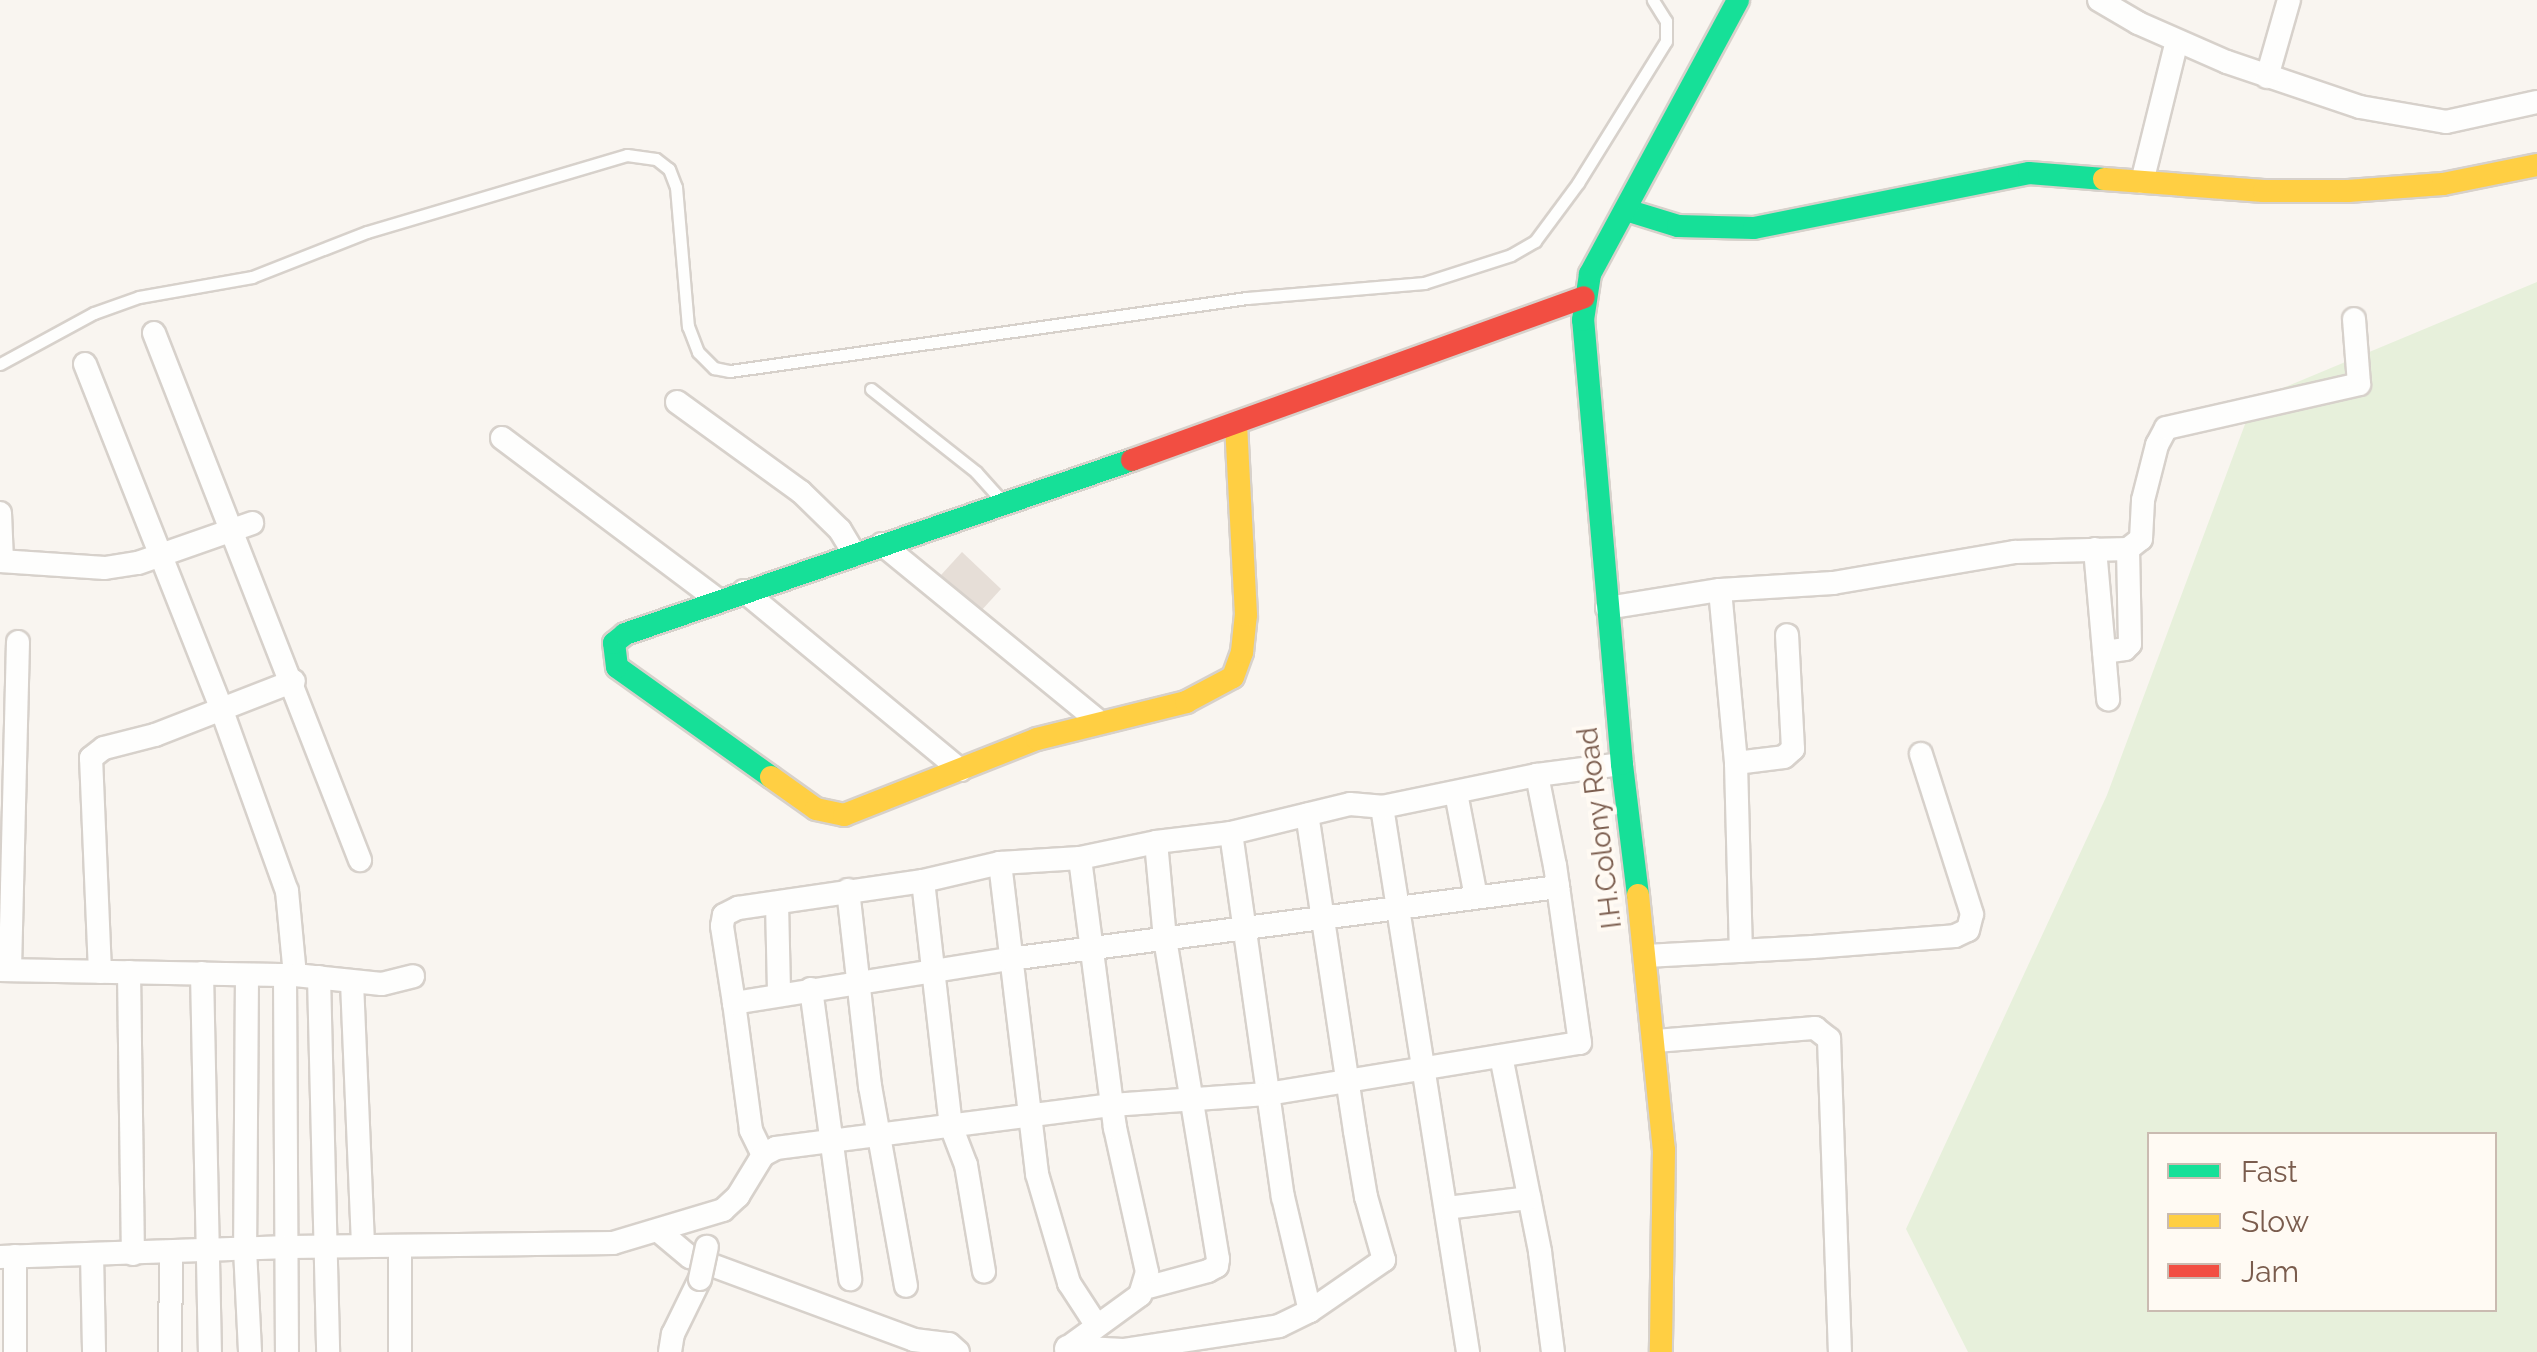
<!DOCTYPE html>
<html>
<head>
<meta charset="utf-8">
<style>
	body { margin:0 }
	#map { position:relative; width:2537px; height:1352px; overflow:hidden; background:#f9f5f0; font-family:Raleway,sans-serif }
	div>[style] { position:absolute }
	.green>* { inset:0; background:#e7f0db }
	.building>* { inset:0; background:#e6ded7 }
	.roads { filter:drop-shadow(2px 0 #d7d1cb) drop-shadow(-2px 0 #d7d1cb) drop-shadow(0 2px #d7d1cb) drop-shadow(0 -2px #d7d1cb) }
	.lane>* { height:11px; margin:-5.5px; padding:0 5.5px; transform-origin:5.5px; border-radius:5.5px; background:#fefefd }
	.street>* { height:22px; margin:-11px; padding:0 11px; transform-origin:11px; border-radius:11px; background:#fefefd }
	.fast>* { height:22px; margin:-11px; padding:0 11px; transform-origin:11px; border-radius:11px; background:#16e098 }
	.slow>* { height:22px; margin:-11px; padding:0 11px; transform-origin:11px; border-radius:11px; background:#ffcf43 }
	.jam>* { height:22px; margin:-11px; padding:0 11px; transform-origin:11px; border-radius:11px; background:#f24e42 }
	.bridges { filter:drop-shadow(2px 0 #d7d1cb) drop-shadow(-2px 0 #d7d1cb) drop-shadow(0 2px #d7d1cb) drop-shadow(0 -2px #d7d1cb) }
	.street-bridge>* { height:22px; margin:-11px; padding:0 11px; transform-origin:11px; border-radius:11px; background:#fefefd }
	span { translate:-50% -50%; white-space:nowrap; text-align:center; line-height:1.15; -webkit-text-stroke:8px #fffaf3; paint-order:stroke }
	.street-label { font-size:28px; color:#7a5c4d }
	.legend { position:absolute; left:2147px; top:1132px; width:350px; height:180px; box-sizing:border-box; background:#fffaf3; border:2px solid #cabbb1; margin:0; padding:12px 18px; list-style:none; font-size:30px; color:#7a5c4d }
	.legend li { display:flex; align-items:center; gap:20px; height:50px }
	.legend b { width:50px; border:2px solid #cabbb1 }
</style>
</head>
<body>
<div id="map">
	<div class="green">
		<i style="clip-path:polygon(evenodd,2537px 282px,2537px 1352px,1968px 1352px,1906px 1229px,2107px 795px,2254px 400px,2537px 282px,2150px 1134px,2494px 1134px,2494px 1310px,2150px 1310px,2150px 1134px)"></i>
	</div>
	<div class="building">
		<i style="clip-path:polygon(962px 552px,1001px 589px,980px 612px,941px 575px)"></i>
	</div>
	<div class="roads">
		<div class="lane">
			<i style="left:0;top:364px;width:107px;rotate:-28.5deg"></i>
			<i style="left:94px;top:313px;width:48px;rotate:-19.6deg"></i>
			<i style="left:139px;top:297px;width:115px;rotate:-10deg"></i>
			<i style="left:252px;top:277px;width:123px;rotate:-21.4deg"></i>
			<i style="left:367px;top:232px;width:271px;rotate:-16.5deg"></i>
			<i style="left:627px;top:155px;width:29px;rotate:8deg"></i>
			<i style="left:656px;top:159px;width:16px;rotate:38deg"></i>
			<i style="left:669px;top:169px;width:19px;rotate:69deg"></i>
			<i style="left:676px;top:187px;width:140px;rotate:85.1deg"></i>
			<i style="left:688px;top:326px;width:28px;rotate:69deg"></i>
			<i style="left:698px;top:352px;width:23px;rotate:45deg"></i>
			<i style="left:714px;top:368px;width:16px;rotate:11deg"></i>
			<i style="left:730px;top:371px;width:522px;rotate:-8.04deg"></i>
			<i style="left:1247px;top:298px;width:178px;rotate:-4.8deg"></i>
			<i style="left:1424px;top:283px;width:91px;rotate:-17.8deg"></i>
			<i style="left:1511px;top:255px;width:28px;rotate:-30deg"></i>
			<i style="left:1535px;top:241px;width:72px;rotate:-53.4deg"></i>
			<i style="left:1578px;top:183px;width:167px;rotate:-58.2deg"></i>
			<i style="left:1666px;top:41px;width:20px;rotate:-90deg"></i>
			<i style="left:1666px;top:21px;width:25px;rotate:-122deg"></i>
			<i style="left:871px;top:389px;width:134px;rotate:38.3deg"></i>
			<i style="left:976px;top:472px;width:38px;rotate:48deg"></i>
		</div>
		<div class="street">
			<i style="left:2099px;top:0;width:45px;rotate:30.5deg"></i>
			<i style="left:2138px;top:23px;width:97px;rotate:23.7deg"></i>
			<i style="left:2227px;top:62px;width:140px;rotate:18.7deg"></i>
			<i style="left:2360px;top:107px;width:87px;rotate:9.9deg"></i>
			<i style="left:2446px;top:122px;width:93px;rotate:-12.4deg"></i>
			<i style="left:2267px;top:77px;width:80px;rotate:-74.1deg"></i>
			<i style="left:2142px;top:182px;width:145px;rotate:-76.1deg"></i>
			<i style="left:154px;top:333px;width:566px;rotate:68.65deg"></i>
			<i style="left:85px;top:364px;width:370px;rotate:68.4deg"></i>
			<i style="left:221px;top:708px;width:195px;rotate:70.2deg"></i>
			<i style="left:287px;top:891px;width:84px;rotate:84.6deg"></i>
			<i style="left:677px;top:402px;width:153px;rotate:36deg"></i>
			<i style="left:801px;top:492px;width:54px;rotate:44.3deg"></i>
			<i style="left:840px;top:530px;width:27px;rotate:59deg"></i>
			<i style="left:502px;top:438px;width:270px;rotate:36.9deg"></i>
			<i style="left:0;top:513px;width:48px;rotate:87.6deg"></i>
			<i style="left:882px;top:544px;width:279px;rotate:39.3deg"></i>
			<i style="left:2095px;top:549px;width:151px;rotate:85deg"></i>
			<i style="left:0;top:561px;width:105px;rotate:3.8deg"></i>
			<i style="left:105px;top:568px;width:33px;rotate:-9deg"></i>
			<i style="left:138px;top:563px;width:121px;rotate:-19.3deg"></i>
			<i style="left:1720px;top:590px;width:174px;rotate:84.7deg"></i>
			<i style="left:1736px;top:763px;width:188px;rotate:88.5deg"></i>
			<i style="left:744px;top:591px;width:281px;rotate:39.6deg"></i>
			<i style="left:1607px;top:608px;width:114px;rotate:-9.1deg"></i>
			<i style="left:1720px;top:590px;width:113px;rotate:-3.5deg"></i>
			<i style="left:1833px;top:583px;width:185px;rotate:-9.7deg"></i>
			<i style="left:2015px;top:552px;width:113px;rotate:-1.5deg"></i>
			<i style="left:2128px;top:549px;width:16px;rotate:-38deg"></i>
			<i style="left:2141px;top:539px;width:39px;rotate:-87deg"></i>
			<i style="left:2143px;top:500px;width:57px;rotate:-75.7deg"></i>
			<i style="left:2157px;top:445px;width:19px;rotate:-62deg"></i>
			<i style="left:2166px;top:428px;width:198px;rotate:-12.8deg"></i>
			<i style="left:2359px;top:384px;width:65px;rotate:-94.4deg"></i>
			<i style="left:2104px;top:652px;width:21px;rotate:-8deg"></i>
			<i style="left:2125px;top:649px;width:7px;rotate:-45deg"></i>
			<i style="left:2130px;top:644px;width:95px;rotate:-91.2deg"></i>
			<i style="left:1736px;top:763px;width:48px;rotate:-7.1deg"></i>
			<i style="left:1784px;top:757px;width:12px;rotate:-42deg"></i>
			<i style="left:1793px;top:749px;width:114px;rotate:-93deg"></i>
			<i style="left:1456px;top:793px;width:106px;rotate:79.1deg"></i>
			<i style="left:1382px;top:807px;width:552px;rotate:81.03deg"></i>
			<i style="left:1231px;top:833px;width:368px;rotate:81.9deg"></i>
			<i style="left:1283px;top:1197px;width:117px;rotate:76.7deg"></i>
			<i style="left:1000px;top:863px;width:313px;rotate:83.2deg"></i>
			<i style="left:1037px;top:1174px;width:114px;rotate:73.6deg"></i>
			<i style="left:1069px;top:1283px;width:51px;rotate:56.9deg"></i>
			<i style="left:923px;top:881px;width:247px;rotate:83.5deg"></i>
			<i style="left:951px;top:1126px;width:42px;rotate:69deg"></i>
			<i style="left:966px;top:1165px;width:108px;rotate:80.4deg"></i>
			<i style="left:848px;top:890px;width:197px;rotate:83.6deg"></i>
			<i style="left:870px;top:1086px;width:203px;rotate:79.8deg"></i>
			<i style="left:777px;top:903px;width:91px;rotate:88.7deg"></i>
			<i style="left:1646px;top:956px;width:167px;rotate:-3.1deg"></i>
			<i style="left:1813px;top:947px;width:142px;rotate:-4.4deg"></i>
			<i style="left:1955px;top:936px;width:14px;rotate:-25deg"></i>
			<i style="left:1968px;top:930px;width:16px;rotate:-76deg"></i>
			<i style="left:1972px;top:914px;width:168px;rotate:-107.7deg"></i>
			<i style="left:10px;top:969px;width:327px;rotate:-88.6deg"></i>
			<i style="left:0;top:970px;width:295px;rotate:1deg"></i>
			<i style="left:295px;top:975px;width:87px;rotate:5.9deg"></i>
			<i style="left:382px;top:984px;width:32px;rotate:-14deg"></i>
			<i style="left:100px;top:972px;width:214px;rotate:-92.4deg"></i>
			<i style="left:91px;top:758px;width:16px;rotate:-38deg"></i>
			<i style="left:104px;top:748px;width:53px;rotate:-14.3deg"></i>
			<i style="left:155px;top:735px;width:149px;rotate:-21.2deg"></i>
			<i style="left:129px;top:972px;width:282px;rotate:89.2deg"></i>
			<i style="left:202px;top:973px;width:379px;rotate:88.8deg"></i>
			<i style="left:247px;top:975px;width:274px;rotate:90.4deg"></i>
			<i style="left:245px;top:1249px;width:103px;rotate:87.2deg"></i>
			<i style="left:285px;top:975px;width:377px;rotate:89.7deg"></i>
			<i style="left:319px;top:977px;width:375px;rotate:88.6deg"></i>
			<i style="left:352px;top:982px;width:264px;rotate:87.6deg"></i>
			<i style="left:811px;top:989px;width:293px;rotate:82.3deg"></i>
			<i style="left:734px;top:1003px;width:78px;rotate:-98.9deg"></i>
			<i style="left:722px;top:926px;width:11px;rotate:-80deg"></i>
			<i style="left:724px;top:915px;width:16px;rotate:-27deg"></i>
			<i style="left:738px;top:908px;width:187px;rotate:-8.3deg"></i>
			<i style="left:923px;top:881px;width:79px;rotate:-13.2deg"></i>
			<i style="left:1000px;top:863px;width:80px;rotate:-3.6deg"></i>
			<i style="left:1080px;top:858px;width:78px;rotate:-11.9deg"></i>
			<i style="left:1156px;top:842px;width:76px;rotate:-6.8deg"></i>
			<i style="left:1231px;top:833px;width:122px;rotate:-13.7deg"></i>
			<i style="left:1350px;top:804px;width:32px;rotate:5deg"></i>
			<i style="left:1382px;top:807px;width:158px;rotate:-11.7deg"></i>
			<i style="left:1656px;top:1041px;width:160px;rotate:-4.7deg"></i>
			<i style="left:1815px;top:1028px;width:18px;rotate:38deg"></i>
			<i style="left:1829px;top:1039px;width:313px;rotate:88deg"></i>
			<i style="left:1501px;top:1056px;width:200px;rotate:78.7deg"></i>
			<i style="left:1540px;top:1252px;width:101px;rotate:82.6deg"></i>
			<i style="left:763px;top:1155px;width:28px;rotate:-116deg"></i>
			<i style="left:751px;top:1130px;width:128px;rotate:-97.6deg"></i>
			<i style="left:734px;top:1003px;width:279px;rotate:-9.1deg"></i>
			<i style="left:1010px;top:959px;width:553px;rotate:-7.49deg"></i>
			<i style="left:1446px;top:1208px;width:84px;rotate:-6.9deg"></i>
			<i style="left:660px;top:1232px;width:39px;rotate:40deg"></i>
			<i style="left:690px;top:1257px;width:239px;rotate:20.3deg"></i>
			<i style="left:914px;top:1340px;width:35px;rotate:7deg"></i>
			<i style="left:949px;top:1344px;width:12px;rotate:42deg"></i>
			<i style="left:400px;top:1249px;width:103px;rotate:90deg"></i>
			<i style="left:92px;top:1254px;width:98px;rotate:88.8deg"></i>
			<i style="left:15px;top:1256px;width:96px;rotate:90deg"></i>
			<i style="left:0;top:1257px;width:289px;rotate:-2deg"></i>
			<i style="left:289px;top:1247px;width:324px;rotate:-0.7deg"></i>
			<i style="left:613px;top:1243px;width:115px;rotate:-16.7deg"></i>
			<i style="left:723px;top:1210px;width:21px;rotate:-43deg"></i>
			<i style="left:738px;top:1196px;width:48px;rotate:-58.6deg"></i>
			<i style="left:763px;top:1155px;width:15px;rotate:-28deg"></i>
			<i style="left:776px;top:1148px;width:339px;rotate:-7.3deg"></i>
			<i style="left:1112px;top:1105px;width:155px;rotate:-4.1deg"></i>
			<i style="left:1267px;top:1094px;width:317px;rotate:-9.3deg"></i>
			<i style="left:1580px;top:1043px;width:179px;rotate:-98deg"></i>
			<i style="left:1555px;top:866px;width:93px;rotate:-101.2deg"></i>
			<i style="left:1537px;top:775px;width:86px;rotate:-7.4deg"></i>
			<i style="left:1145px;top:1288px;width:65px;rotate:-15.1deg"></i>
			<i style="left:1208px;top:1271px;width:10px;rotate:-29deg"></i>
			<i style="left:1217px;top:1266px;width:7px;rotate:-82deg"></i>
			<i style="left:1218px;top:1259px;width:324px;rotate:-99.4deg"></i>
			<i style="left:1165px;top:939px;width:97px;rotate:-95.3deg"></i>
			<i style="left:1067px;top:1347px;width:56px;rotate:3.1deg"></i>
			<i style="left:1123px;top:1350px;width:158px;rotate:-8.7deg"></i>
			<i style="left:1279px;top:1326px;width:34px;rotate:-26deg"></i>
			<i style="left:1310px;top:1311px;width:90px;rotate:-34.6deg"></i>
			<i style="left:1384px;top:1260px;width:66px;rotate:-105.9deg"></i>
			<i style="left:1366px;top:1197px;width:67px;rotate:-99.5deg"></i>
			<i style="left:1355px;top:1131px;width:320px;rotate:-98.6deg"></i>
			<i style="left:1066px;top:1349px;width:92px;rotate:-36.1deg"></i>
			<i style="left:1140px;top:1295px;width:24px;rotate:-73deg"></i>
			<i style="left:1147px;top:1272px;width:148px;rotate:-102.5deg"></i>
			<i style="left:1115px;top:1128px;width:272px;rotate:-97.4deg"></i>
			<i style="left:170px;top:1352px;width:99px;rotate:-89.4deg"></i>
			<i style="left:670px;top:1352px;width:18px;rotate:-81deg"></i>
			<i style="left:673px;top:1334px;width:61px;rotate:-63.9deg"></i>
		</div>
		<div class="fast">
			<i style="left:1626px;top:210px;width:54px;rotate:17.1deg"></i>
			<i style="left:1678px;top:226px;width:76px;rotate:1.5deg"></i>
			<i style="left:1754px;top:228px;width:280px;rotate:-11.3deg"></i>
			<i style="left:2029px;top:173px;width:75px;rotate:4.6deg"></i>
			<i style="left:771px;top:777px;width:189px;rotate:-144.5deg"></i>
			<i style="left:617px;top:667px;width:24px;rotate:-97deg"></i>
			<i style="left:614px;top:643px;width:14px;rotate:-39deg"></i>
			<i style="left:625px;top:634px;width:536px;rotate:-18.94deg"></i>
			<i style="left:1638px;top:895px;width:132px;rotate:-97deg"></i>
			<i style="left:1622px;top:764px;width:446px;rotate:-95deg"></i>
			<i style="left:1583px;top:320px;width:47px;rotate:-81.3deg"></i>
			<i style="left:1590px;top:274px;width:311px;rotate:-61.6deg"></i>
		</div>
		<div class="slow">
			<i style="left:2104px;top:179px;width:160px;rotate:4.3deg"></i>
			<i style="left:2264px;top:191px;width:84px"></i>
			<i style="left:2348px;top:191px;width:95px;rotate:-4.2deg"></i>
			<i style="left:2443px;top:184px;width:96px;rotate:-11.4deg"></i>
			<i style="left:771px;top:777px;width:55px;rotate:35.4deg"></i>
			<i style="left:816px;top:809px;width:29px;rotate:12deg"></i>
			<i style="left:844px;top:815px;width:207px;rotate:-21.5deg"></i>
			<i style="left:1037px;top:739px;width:154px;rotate:-13.9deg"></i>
			<i style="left:1186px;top:702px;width:53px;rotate:-28deg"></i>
			<i style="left:1233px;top:677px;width:27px;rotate:-70deg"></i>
			<i style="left:1242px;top:652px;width:37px;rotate:-84deg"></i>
			<i style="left:1246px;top:615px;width:191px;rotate:-93deg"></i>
			<i style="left:1638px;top:895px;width:256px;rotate:84.2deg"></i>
			<i style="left:1664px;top:1150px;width:202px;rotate:90.9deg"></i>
		</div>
		<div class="jam">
			<i style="left:1132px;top:460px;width:480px;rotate:-19.8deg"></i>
		</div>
	</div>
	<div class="bridges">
		<div class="street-bridge">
			<i style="left:700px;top:1279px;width:33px;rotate:-78deg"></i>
		</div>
	</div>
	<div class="street-label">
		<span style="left:1600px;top:828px;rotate:-97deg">I.H.Colony Road</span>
	</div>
	<ul class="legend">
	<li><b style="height:12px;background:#16e098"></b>Fast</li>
	<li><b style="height:12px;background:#ffcf43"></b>Slow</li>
	<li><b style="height:12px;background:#f24e42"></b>Jam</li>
	</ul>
</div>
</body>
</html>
